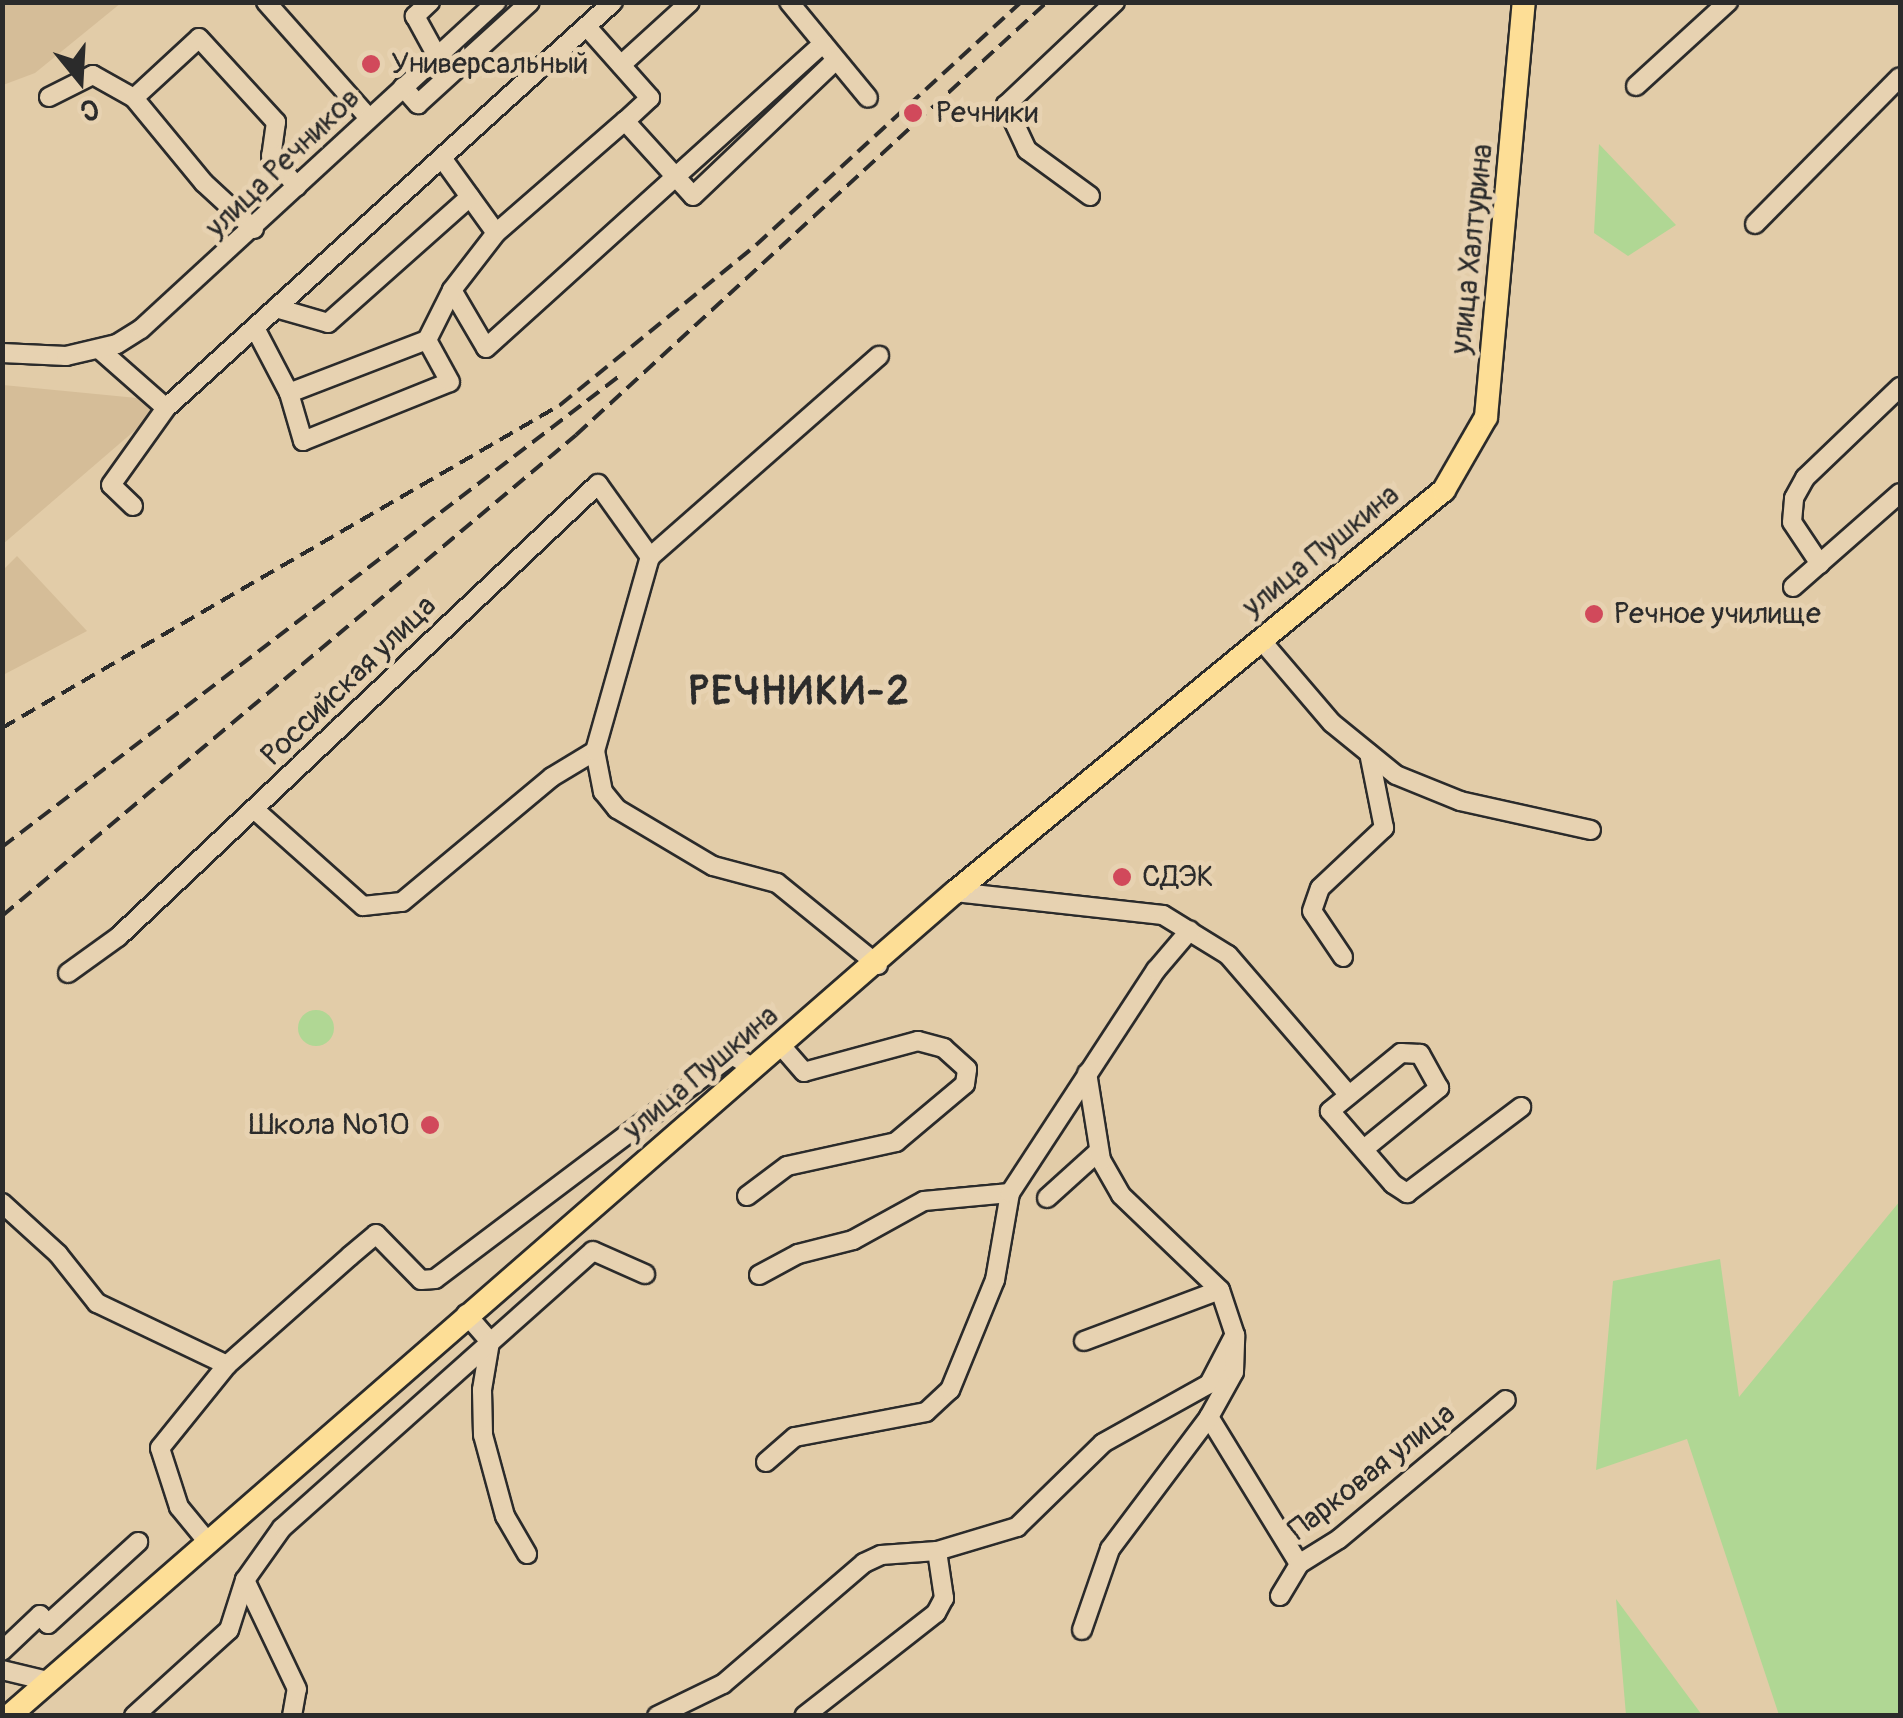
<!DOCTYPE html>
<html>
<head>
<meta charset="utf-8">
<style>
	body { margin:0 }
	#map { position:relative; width:1903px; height:1718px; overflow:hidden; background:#e2cca8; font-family:Pangolin,sans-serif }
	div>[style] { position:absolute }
	.built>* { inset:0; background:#d5bd98 }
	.green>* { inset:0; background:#b0d794 }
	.round { border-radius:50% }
	.roads { filter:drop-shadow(2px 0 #2b2b2b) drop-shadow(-2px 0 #2b2b2b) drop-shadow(0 2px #2b2b2b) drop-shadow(0 -2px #2b2b2b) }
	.minor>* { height:18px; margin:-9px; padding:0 9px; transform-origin:9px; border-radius:9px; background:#e7d2b1 }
	.major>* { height:22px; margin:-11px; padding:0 11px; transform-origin:11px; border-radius:11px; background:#fdde96 }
	.rail>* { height:4px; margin-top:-2px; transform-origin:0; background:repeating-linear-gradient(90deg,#2b2b2b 0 15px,transparent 0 23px) }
	.dots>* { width:28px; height:28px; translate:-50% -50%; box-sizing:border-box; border:5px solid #e7d2b1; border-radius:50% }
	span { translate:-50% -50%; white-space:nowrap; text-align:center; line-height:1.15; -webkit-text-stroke:10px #e7d2b1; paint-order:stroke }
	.poi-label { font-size:30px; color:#2b2b2b }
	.left { translate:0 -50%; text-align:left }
	.right { translate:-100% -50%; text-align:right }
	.street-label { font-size:30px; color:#2b2b2b }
	.district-label { font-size:40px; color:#2b2b2b; font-weight:700; letter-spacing:2.5px }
	.frame { position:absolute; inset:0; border:5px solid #2b2b2b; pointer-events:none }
	.north { position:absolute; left:30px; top:30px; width:100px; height:100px; -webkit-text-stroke:8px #e7d2b1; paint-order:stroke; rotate:162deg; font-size:28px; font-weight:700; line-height:40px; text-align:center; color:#2b2b2b }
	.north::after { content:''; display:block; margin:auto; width:35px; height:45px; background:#2b2b2b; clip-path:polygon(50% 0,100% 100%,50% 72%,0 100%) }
</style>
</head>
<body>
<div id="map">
	<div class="built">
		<i style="clip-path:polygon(3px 2px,121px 2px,121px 3px,35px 73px,3px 85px)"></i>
		<i style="clip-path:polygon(3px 385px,137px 398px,154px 414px,3px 544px)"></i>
		<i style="clip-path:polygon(17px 556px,87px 631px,3px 675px,3px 570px)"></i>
	</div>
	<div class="green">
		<i style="clip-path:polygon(1599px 144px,1676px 225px,1628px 256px,1594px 233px)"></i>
		<i class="round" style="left:298px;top:1010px;width:36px;height:36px"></i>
		<i style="clip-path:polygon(1900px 1201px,1900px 1715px,1779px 1715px,1687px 1439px,1596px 1470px,1613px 1281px,1720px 1259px,1739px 1397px)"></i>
		<i style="clip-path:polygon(1616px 1599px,1702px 1715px,1626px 1715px)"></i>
	</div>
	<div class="roads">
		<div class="minor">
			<i style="left:266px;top:2px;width:155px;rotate:48.4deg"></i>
			<i style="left:430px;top:2px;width:21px;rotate:137deg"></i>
			<i style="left:415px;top:16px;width:46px;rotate:61.2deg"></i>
			<i style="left:789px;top:2px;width:124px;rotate:50.5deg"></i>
			<i style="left:587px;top:27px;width:95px;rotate:48.4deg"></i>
			<i style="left:650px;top:98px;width:34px;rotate:137deg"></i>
			<i style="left:625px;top:121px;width:101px;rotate:47.8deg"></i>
			<i style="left:693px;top:196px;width:197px;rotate:-43.6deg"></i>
			<i style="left:621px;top:65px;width:93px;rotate:-42.4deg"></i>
			<i style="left:1636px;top:86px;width:125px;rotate:-42.4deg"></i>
			<i style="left:403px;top:87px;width:23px;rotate:49deg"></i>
			<i style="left:418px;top:104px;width:151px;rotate:-42.3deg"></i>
			<i style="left:49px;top:97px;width:49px;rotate:-26.6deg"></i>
			<i style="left:93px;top:75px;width:47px;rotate:29.3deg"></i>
			<i style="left:442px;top:158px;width:92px;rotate:54.2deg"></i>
			<i style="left:496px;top:233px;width:72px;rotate:127.7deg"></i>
			<i style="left:452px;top:290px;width:67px;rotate:59.6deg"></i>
			<i style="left:486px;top:348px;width:454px;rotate:-42.1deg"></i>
			<i style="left:1090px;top:196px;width:78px;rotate:-143.9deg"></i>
			<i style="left:1027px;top:150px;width:50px;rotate:-115deg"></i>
			<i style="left:1006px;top:105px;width:150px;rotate:-43.4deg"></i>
			<i style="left:1755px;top:224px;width:206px;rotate:-45.4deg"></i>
			<i style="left:254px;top:229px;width:68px;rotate:-137.4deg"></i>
			<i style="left:204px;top:183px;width:110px;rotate:-129.5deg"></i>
			<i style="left:134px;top:98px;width:88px;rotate:-42.7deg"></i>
			<i style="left:199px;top:38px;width:114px;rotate:47.5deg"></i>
			<i style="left:276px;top:122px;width:34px;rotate:98deg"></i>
			<i style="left:271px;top:156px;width:40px;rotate:50deg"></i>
			<i style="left:496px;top:233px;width:171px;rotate:-41deg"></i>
			<i style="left:276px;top:308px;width:54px;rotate:16.1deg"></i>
			<i style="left:328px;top:323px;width:190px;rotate:-41.6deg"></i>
			<i style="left:255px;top:328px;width:73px;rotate:62.4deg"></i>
			<i style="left:289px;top:393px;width:148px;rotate:-21deg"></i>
			<i style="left:427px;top:340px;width:56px;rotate:-63.4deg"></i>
			<i style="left:99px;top:349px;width:89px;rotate:41.4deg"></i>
			<i style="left:2px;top:353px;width:64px;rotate:2.7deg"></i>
			<i style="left:66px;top:356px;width:52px;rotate:-13.2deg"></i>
			<i style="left:117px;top:344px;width:28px;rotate:-32deg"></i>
			<i style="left:141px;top:329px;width:483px;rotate:-42.6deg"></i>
			<i style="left:289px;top:393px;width:50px;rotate:73.7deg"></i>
			<i style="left:303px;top:441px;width:158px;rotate:-21.9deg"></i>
			<i style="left:450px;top:382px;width:48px;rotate:-118.7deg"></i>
			<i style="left:133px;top:506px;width:30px;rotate:-136deg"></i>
			<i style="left:111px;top:485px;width:95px;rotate:-54.5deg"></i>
			<i style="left:166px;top:408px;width:604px;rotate:-42.25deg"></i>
			<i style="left:1820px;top:564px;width:50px;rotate:-123.7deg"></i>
			<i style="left:1792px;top:522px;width:24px;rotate:-85deg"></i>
			<i style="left:1794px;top:498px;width:23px;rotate:-61deg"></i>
			<i style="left:1805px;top:478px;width:132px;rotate:-43.8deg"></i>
			<i style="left:1793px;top:587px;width:142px;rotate:-41.3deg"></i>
			<i style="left:1261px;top:640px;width:109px;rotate:49.5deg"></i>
			<i style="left:1332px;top:723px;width:82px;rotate:39.1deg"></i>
			<i style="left:1396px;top:775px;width:69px;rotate:22.1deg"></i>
			<i style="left:1460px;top:801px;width:134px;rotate:12.5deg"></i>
			<i style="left:254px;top:809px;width:146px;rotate:41.7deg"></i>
			<i style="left:363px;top:906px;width:39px;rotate:-6deg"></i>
			<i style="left:402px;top:902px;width:195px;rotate:-39.8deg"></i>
			<i style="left:552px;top:777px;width:50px;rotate:-31.2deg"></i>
			<i style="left:955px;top:892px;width:209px;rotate:6.3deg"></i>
			<i style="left:1163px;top:915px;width:76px;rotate:31.6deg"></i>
			<i style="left:1228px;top:955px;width:185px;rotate:49.2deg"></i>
			<i style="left:1343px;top:957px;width:55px;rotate:-124deg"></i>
			<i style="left:1312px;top:911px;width:24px;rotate:-71deg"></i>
			<i style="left:1320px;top:888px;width:88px;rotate:-43.2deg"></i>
			<i style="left:1384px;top:828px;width:76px;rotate:-101.3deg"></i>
			<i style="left:878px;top:965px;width:130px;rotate:-140.9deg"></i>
			<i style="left:777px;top:883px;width:66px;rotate:-165.1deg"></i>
			<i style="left:713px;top:866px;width:112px;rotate:-149.3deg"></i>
			<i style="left:617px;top:809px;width:22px;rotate:-129deg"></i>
			<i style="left:603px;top:792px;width:42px;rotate:-101deg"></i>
			<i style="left:595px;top:751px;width:202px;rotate:-74.2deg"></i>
			<i style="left:650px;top:557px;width:305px;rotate:-41.3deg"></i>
			<i style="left:68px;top:973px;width:62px;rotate:-35.8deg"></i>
			<i style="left:118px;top:937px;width:660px;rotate:-43.34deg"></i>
			<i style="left:598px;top:484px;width:90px;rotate:54.5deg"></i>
			<i style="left:1364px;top:1149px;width:97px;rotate:-39.1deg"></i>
			<i style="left:1439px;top:1088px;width:39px;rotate:-119deg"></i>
			<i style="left:1420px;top:1054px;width:19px;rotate:-177deg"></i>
			<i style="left:1401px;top:1053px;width:92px;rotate:140.8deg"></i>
			<i style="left:1330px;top:1111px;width:96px;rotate:49.2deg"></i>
			<i style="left:1393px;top:1184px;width:17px;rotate:33deg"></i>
			<i style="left:1407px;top:1193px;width:143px;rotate:-37deg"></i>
			<i style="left:747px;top:1196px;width:50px;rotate:-36.9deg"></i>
			<i style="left:787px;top:1166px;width:112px;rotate:-12.4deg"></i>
			<i style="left:896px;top:1142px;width:90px;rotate:-40deg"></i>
			<i style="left:965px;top:1084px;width:15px;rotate:-82deg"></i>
			<i style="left:967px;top:1069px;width:31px;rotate:-138deg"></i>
			<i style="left:944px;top:1048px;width:27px;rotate:-165deg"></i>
			<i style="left:918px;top:1041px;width:118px;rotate:164.8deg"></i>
			<i style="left:804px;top:1072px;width:38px;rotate:-131deg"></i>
			<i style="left:1047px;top:1198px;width:70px;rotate:-42.1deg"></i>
			<i style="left:2px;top:1203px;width:76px;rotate:42.3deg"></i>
			<i style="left:58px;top:1254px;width:63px;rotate:51.5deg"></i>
			<i style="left:97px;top:1303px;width:144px;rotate:25.5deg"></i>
			<i style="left:759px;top:1275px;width:44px;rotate:-28.3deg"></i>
			<i style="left:798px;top:1254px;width:57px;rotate:-14.3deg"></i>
			<i style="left:853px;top:1240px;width:81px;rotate:-28.8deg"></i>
			<i style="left:924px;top:1201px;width:86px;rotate:-5.3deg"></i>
			<i style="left:466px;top:1314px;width:37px;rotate:49deg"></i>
			<i style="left:490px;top:1342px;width:49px;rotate:99.5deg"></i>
			<i style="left:482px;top:1390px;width:45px;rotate:88.7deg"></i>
			<i style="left:483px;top:1435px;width:84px;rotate:74.8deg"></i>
			<i style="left:505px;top:1516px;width:44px;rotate:59.9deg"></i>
			<i style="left:1084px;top:1341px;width:145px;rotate:-20.6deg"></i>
			<i style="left:1209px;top:1417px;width:172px;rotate:58.5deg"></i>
			<i style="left:766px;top:1462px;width:38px;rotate:-41deg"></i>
			<i style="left:795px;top:1437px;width:133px;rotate:-10.8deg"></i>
			<i style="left:926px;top:1412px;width:33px;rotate:-43deg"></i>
			<i style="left:950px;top:1390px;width:119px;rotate:-67.8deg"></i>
			<i style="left:995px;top:1280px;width:88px;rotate:-80.2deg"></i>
			<i style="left:1010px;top:1193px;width:267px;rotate:-56.8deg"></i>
			<i style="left:1156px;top:970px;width:52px;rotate:-49.6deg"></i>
			<i style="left:207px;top:1541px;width:44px;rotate:-129.5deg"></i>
			<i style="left:179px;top:1507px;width:62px;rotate:-107.9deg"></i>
			<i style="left:160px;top:1448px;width:107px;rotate:-51.1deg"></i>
			<i style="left:227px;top:1365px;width:164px;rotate:-41.5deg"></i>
			<i style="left:350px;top:1256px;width:34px;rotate:-40deg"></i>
			<i style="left:376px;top:1234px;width:64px;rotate:45.6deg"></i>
			<i style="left:421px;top:1280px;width:14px;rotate:-4deg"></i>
			<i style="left:435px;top:1279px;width:372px;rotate:-37deg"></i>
			<i style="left:732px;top:1055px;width:23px;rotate:31deg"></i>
			<i style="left:937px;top:1551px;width:84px;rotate:-16.7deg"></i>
			<i style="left:1017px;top:1527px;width:120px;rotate:-44.3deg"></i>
			<i style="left:1103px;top:1443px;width:121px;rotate:-29.1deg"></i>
			<i style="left:1209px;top:1384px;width:54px;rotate:-62.5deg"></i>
			<i style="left:1280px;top:1596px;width:37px;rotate:-59deg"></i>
			<i style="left:1299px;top:1564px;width:47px;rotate:-32deg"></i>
			<i style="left:1339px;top:1539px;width:217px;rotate:-39.8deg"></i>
			<i style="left:1082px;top:1630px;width:86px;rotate:-70.9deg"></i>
			<i style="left:1110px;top:1549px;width:165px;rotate:-53.1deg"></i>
			<i style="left:1209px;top:1417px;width:51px;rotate:-60.9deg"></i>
			<i style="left:1234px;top:1372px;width:37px;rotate:-88deg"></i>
			<i style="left:1235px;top:1335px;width:47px;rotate:-108.4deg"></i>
			<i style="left:1220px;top:1290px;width:137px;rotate:-136.2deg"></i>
			<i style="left:1121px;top:1195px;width:40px;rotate:-119.7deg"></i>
			<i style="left:1101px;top:1160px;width:88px;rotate:-99.1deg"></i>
			<i style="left:2px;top:1651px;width:52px;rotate:-43.5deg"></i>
			<i style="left:40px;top:1615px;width:12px;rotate:48deg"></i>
			<i style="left:48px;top:1624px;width:122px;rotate:-42.3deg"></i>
			<i style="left:2px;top:1670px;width:47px;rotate:13.4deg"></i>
			<i style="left:134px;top:1716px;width:128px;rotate:-42.2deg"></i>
			<i style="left:229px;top:1630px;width:52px;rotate:-72.3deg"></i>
			<i style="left:292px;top:1716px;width:27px;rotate:-80deg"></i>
			<i style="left:297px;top:1689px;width:121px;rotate:-115.5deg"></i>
			<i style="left:245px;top:1580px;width:64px;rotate:-54.6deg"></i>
			<i style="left:282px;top:1528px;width:416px;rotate:-41.7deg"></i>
			<i style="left:593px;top:1251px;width:57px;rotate:23.9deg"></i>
			<i style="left:657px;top:1716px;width:73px;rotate:-25.9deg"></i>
			<i style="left:723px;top:1684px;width:186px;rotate:-40.6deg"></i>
			<i style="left:864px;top:1563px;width:19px;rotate:-25deg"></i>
			<i style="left:881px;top:1555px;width:56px;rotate:-4.1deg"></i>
			<i style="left:937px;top:1551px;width:48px;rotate:81.5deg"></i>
			<i style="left:944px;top:1598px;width:17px;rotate:118deg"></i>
			<i style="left:936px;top:1613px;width:167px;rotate:142deg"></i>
		</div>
		<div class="major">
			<i style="left:9px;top:1716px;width:1255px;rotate:-41.06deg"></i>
			<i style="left:955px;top:892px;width:633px;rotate:-39.42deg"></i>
			<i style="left:1444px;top:490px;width:84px;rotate:-60.1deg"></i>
			<i style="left:1486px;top:417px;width:417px;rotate:-84.8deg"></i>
		</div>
	</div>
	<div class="rail">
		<i style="left:2px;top:728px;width:645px;rotate:-30.06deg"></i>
		<i style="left:560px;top:405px;width:253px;rotate:-39.2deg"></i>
		<i style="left:756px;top:245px;width:360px;rotate:-42.5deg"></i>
		<i style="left:2px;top:847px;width:780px;rotate:-37.34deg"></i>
		<i style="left:2px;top:916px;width:749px;rotate:-39.96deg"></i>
		<i style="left:576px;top:435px;width:640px;rotate:-42.59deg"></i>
	</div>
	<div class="dots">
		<i style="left:371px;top:64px;background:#d1495b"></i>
		<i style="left:913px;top:113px;background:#d1495b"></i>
		<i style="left:1594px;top:614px;background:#d1495b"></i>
		<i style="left:1122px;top:877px;background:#d1495b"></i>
		<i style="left:430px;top:1125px;background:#d1495b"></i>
	</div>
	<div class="poi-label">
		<span class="left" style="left:391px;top:64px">Универсальный</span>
		<span class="left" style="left:936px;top:113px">Речники</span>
		<span class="left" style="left:1614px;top:614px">Речное училище</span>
		<span class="left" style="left:1142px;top:877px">СДЭК</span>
		<span class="right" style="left:410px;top:1125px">Школа №10</span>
	</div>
	<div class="street-label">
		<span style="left:283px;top:163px;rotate:-44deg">улица Речников</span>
		<span style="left:1472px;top:249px;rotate:-84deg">улица Халтурина</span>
		<span style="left:1321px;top:551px;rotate:-39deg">улица Пушкина</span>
		<span style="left:349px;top:681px;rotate:-44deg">Российская улица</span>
		<span style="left:701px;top:1073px;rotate:-40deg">улица Пушкина</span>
		<span style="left:1372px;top:1472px;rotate:-38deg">Парковая улица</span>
	</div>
	<div class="district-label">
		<span style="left:800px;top:692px">РЕЧНИКИ-2</span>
	</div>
	<div class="frame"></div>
	<div class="north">С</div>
</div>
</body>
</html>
